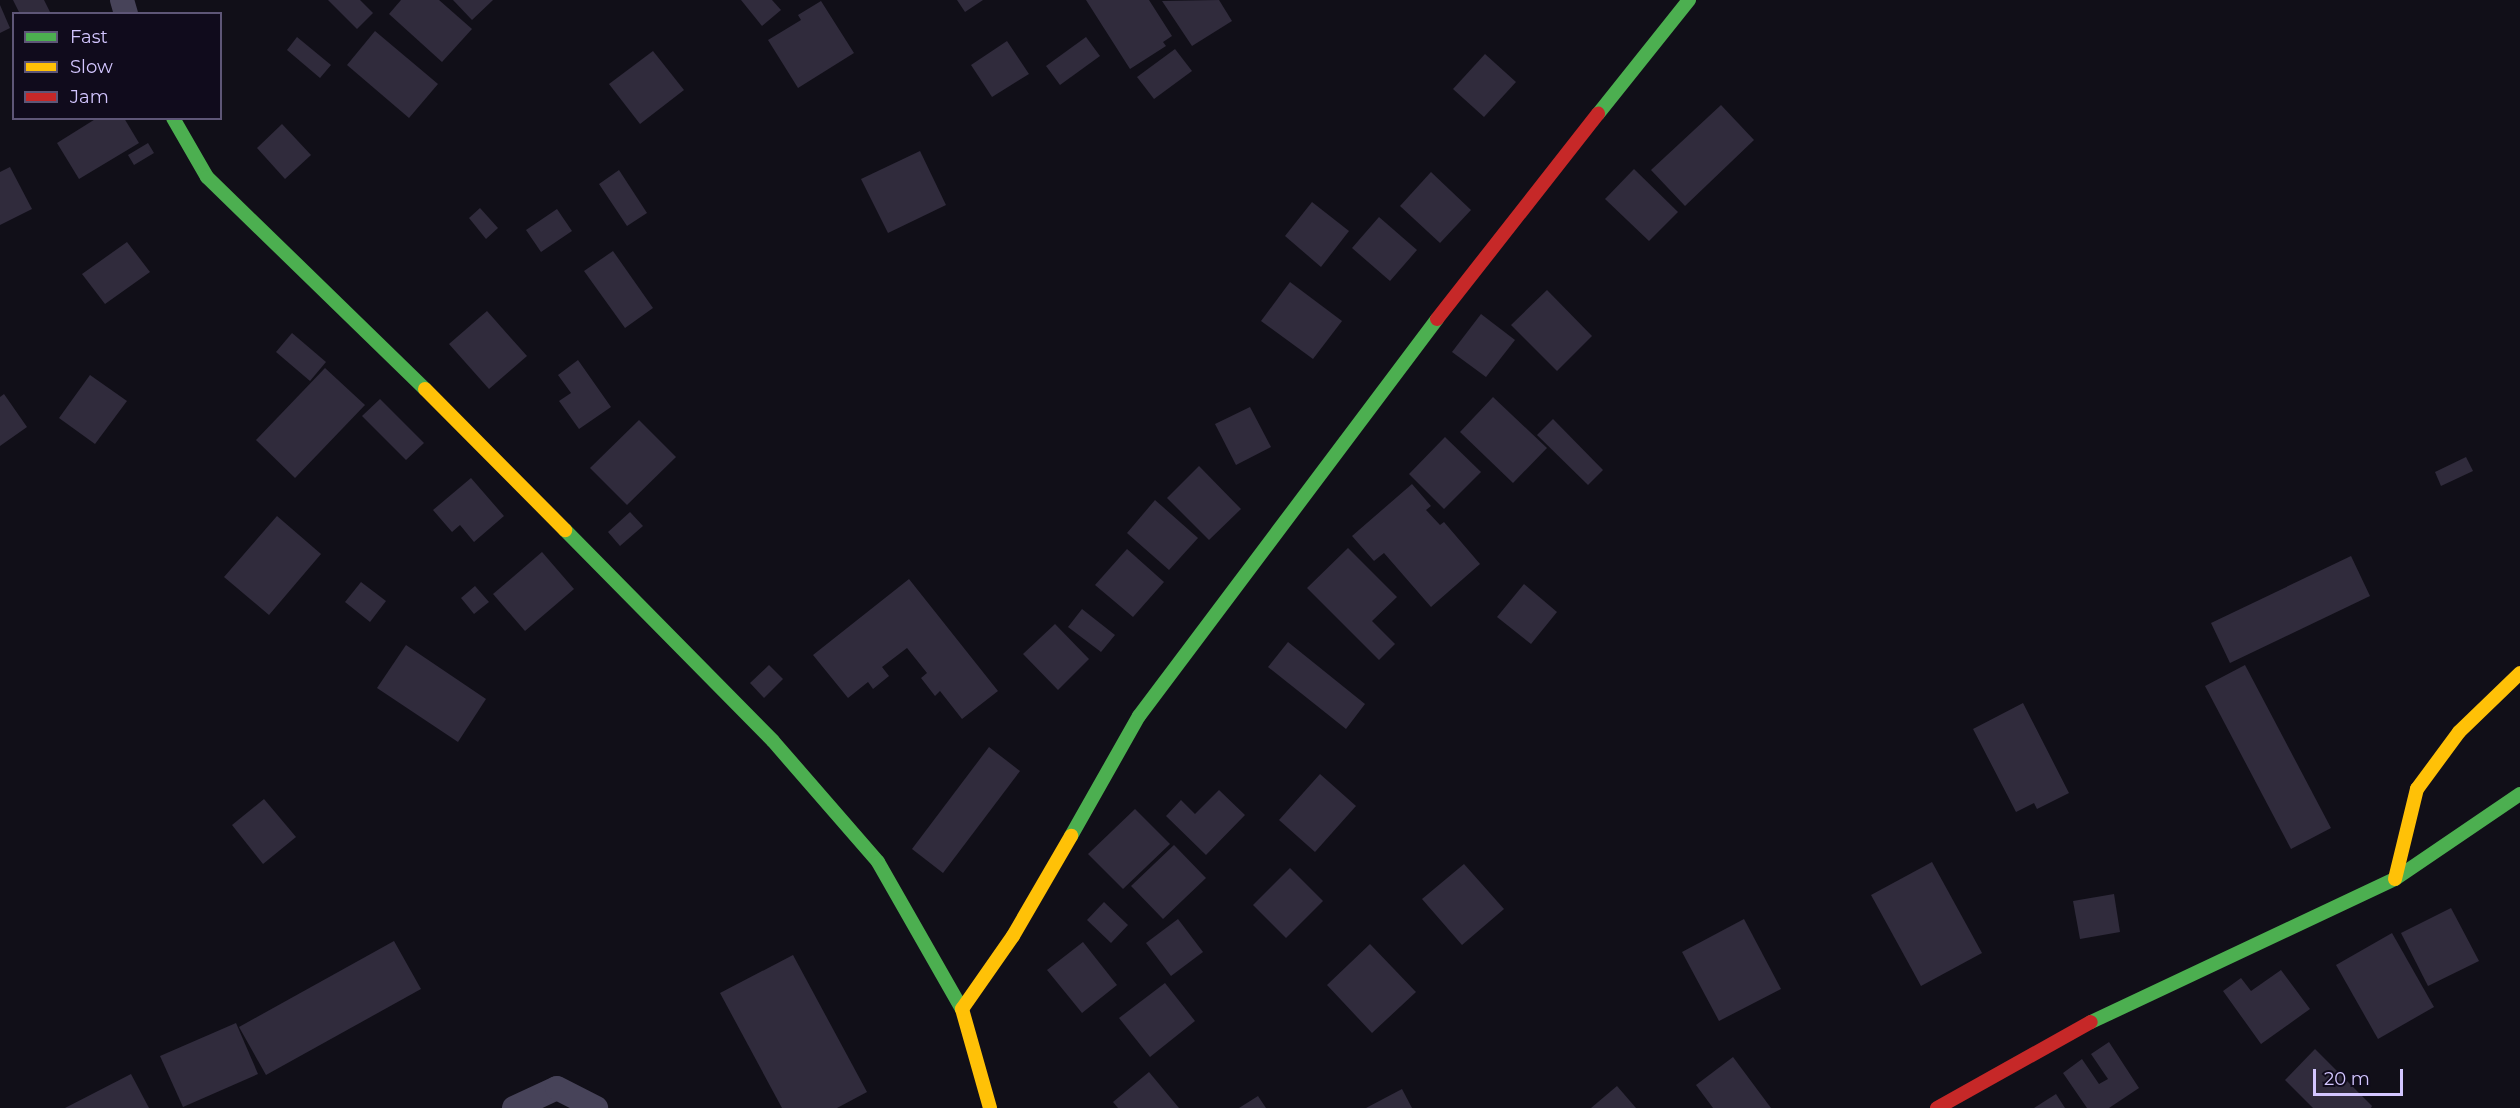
<!DOCTYPE html>
<html>
<head>
<meta charset="utf-8">
<style>
	body { margin:0 }
	#map { position:relative; width:2520px; height:1108px; overflow:hidden; background:#110f18; font-family:Montserrat,sans-serif }
	div>[style] { position:absolute }
	.building>* { inset:0; background:#302b3c }
	.street>* { height:24px; margin:-12px; padding:0 12px; transform-origin:12px; border-radius:12px; background:#474359 }
	.fast>* { height:14px; margin:-7px; padding:0 7px; transform-origin:7px; border-radius:7px; background:#4caf50 }
	.slow>* { height:14px; margin:-7px; padding:0 7px; transform-origin:7px; border-radius:7px; background:#ffc107 }
	.jam>* { height:14px; margin:-7px; padding:0 7px; transform-origin:7px; border-radius:7px; background:#c62828 }
	span { translate:-50% -50%; white-space:nowrap; text-align:center; line-height:1.15; -webkit-text-stroke:5px #100b1c; paint-order:stroke }
	.legend { position:absolute; left:12px; top:12px; width:210px; height:108px; box-sizing:border-box; background:#100b1c; border:2px solid #5e5677; margin:0; padding:8px 10px; list-style:none; font-size:18px; color:#d3c6ff }
	.legend li { display:flex; align-items:center; gap:12px; height:30px }
	.legend b { width:30px; border:2px solid #5e5677 }
	.scale { position:absolute; left:2313px; top:1069px; width:90px; height:27px; box-sizing:border-box; border:3px solid #d3c6ff; border-top:0; padding-left:8px; font-size:18px; line-height:21px; white-space:nowrap; color:#d3c6ff; -webkit-text-stroke:4px #100b1c; paint-order:stroke }
</style>
</head>
<body>
<div id="map">
	<div class="building">
		<i style="clip-path:polygon(13px 0,44px 0,51px 14px,20px 14px)"></i>
		<i style="clip-path:polygon(328px 0,360px 0,373px 13px,357px 29px)"></i>
		<i style="clip-path:polygon(401px 0,439px 0,472px 29px,442px 62px,389px 14px)"></i>
		<i style="clip-path:polygon(453px 0,493px 0,472px 20px)"></i>
		<i style="clip-path:polygon(741px 0,772px 0,781px 10px,762px 26px)"></i>
		<i style="clip-path:polygon(957px 0,983px 0,965px 12px)"></i>
		<i style="clip-path:polygon(1086px 0,1149px 0,1172px 36px,1163px 42px,1166px 46px,1130px 69px)"></i>
		<i style="clip-path:polygon(1219px 0,1232px 21px,1192px 46px,1162px 1px)"></i>
		<i style="clip-path:polygon(821px 1px,854px 53px,798px 88px,768px 40px,801px 20px,798px 15px)"></i>
		<i style="clip-path:polygon(0 5px,10px 28px,0 33px)"></i>
		<i style="clip-path:polygon(375px 31px,438px 84px,409px 118px,347px 65px)"></i>
		<i style="clip-path:polygon(297px 37px,331px 65px,320px 78px,287px 50px)"></i>
		<i style="clip-path:polygon(1086px 37px,1100px 56px,1060px 85px,1046px 66px)"></i>
		<i style="clip-path:polygon(1007px 41px,1029px 74px,992px 97px,971px 65px)"></i>
		<i style="clip-path:polygon(1175px 49px,1192px 71px,1154px 99px,1137px 77px)"></i>
		<i style="clip-path:polygon(653px 51px,684px 90px,640px 124px,609px 84px)"></i>
		<i style="clip-path:polygon(1485px 54px,1516px 82px,1484px 117px,1453px 89px)"></i>
		<i style="clip-path:polygon(1721px 105px,1754px 140px,1685px 206px,1651px 170px)"></i>
		<i style="clip-path:polygon(97px 118px,124px 118px,139px 143px,79px 179px,57px 143px)"></i>
		<i style="clip-path:polygon(282px 124px,311px 155px,285px 179px,257px 148px)"></i>
		<i style="clip-path:polygon(148px 143px,154px 153px,134px 165px,128px 155px)"></i>
		<i style="clip-path:polygon(920px 151px,946px 205px,888px 233px,861px 179px)"></i>
		<i style="clip-path:polygon(10px 167px,32px 209px,0 225px,0 172px)"></i>
		<i style="clip-path:polygon(1634px 169px,1678px 212px,1649px 241px,1605px 199px)"></i>
		<i style="clip-path:polygon(619px 170px,647px 213px,627px 226px,599px 184px)"></i>
		<i style="clip-path:polygon(1431px 172px,1471px 210px,1440px 243px,1400px 206px)"></i>
		<i style="clip-path:polygon(1312px 202px,1349px 231px,1321px 267px,1285px 236px)"></i>
		<i style="clip-path:polygon(480px 208px,498px 228px,486px 239px,469px 218px)"></i>
		<i style="clip-path:polygon(557px 209px,572px 231px,541px 252px,526px 230px)"></i>
		<i style="clip-path:polygon(1379px 217px,1417px 250px,1390px 281px,1352px 248px)"></i>
		<i style="clip-path:polygon(127px 242px,150px 272px,105px 304px,82px 274px)"></i>
		<i style="clip-path:polygon(613px 251px,653px 308px,625px 328px,584px 271px)"></i>
		<i style="clip-path:polygon(1290px 282px,1342px 321px,1313px 359px,1261px 321px)"></i>
		<i style="clip-path:polygon(1547px 290px,1592px 336px,1557px 371px,1511px 325px)"></i>
		<i style="clip-path:polygon(487px 311px,527px 356px,489px 389px,449px 344px)"></i>
		<i style="clip-path:polygon(1481px 314px,1515px 340px,1486px 377px,1452px 352px)"></i>
		<i style="clip-path:polygon(292px 333px,326px 362px,310px 381px,276px 352px)"></i>
		<i style="clip-path:polygon(578px 360px,611px 407px,579px 429px,559px 401px,571px 393px,558px 375px)"></i>
		<i style="clip-path:polygon(325px 368px,365px 405px,295px 478px,256px 440px)"></i>
		<i style="clip-path:polygon(90px 375px,127px 401px,95px 444px,59px 418px)"></i>
		<i style="clip-path:polygon(4px 394px,27px 427px,0 446px,0 397px)"></i>
		<i style="clip-path:polygon(1493px 397px,1547px 448px,1513px 483px,1460px 432px)"></i>
		<i style="clip-path:polygon(380px 399px,424px 443px,406px 460px,362px 416px)"></i>
		<i style="clip-path:polygon(1250px 407px,1271px 447px,1236px 465px,1215px 424px)"></i>
		<i style="clip-path:polygon(1553px 419px,1603px 470px,1588px 485px,1537px 435px)"></i>
		<i style="clip-path:polygon(639px 420px,676px 457px,627px 505px,590px 468px)"></i>
		<i style="clip-path:polygon(1445px 437px,1481px 472px,1444px 509px,1409px 474px)"></i>
		<i style="clip-path:polygon(2466px 457px,2473px 471px,2441px 486px,2435px 472px)"></i>
		<i style="clip-path:polygon(1199px 466px,1241px 509px,1209px 540px,1167px 498px)"></i>
		<i style="clip-path:polygon(471px 478px,504px 516px,474px 542px,460px 525px,452px 532px,433px 510px)"></i>
		<i style="clip-path:polygon(1412px 484px,1431px 506px,1426px 510px,1440px 525px,1444px 522px,1480px 564px,1431px 607px,1384px 553px,1374px 561px,1352px 536px)"></i>
		<i style="clip-path:polygon(1155px 500px,1198px 538px,1169px 570px,1127px 533px)"></i>
		<i style="clip-path:polygon(630px 512px,643px 526px,620px 546px,608px 532px)"></i>
		<i style="clip-path:polygon(277px 516px,321px 554px,269px 615px,224px 577px)"></i>
		<i style="clip-path:polygon(1348px 548px,1397px 597px,1372px 621px,1395px 644px,1379px 660px,1307px 588px)"></i>
		<i style="clip-path:polygon(1127px 549px,1164px 582px,1133px 617px,1095px 585px)"></i>
		<i style="clip-path:polygon(542px 552px,574px 589px,525px 631px,493px 594px)"></i>
		<i style="clip-path:polygon(2351px 556px,2370px 596px,2230px 663px,2211px 623px)"></i>
		<i style="clip-path:polygon(909px 579px,998px 691px,962px 719px,940px 691px,935px 696px,921px 678px,927px 673px,907px 648px,882px 667px,889px 676px,873px 689px,868px 682px,848px 698px,813px 655px)"></i>
		<i style="clip-path:polygon(361px 582px,386px 601px,370px 622px,345px 602px)"></i>
		<i style="clip-path:polygon(1524px 584px,1557px 612px,1531px 644px,1497px 617px)"></i>
		<i style="clip-path:polygon(475px 586px,489px 602px,474px 614px,461px 598px)"></i>
		<i style="clip-path:polygon(1082px 609px,1115px 635px,1101px 652px,1068px 627px)"></i>
		<i style="clip-path:polygon(1055px 624px,1089px 659px,1058px 690px,1023px 654px)"></i>
		<i style="clip-path:polygon(1288px 642px,1365px 704px,1346px 729px,1268px 667px)"></i>
		<i style="clip-path:polygon(406px 645px,486px 699px,458px 742px,377px 688px)"></i>
		<i style="clip-path:polygon(769px 665px,783px 679px,764px 698px,750px 683px)"></i>
		<i style="clip-path:polygon(2245px 665px,2331px 828px,2291px 849px,2205px 686px)"></i>
		<i style="clip-path:polygon(2023px 703px,2069px 793px,2037px 809px,2034px 803px,2016px 812px,1973px 729px)"></i>
		<i style="clip-path:polygon(989px 747px,1020px 771px,943px 873px,912px 849px)"></i>
		<i style="clip-path:polygon(1320px 774px,1356px 806px,1315px 852px,1279px 820px)"></i>
		<i style="clip-path:polygon(1219px 790px,1245px 815px,1206px 855px,1166px 816px,1181px 800px,1195px 814px)"></i>
		<i style="clip-path:polygon(264px 799px,296px 837px,263px 864px,232px 825px)"></i>
		<i style="clip-path:polygon(1135px 809px,1170px 844px,1123px 889px,1088px 854px)"></i>
		<i style="clip-path:polygon(1174px 845px,1206px 878px,1163px 919px,1131px 886px)"></i>
		<i style="clip-path:polygon(1932px 862px,1982px 953px,1921px 986px,1871px 895px)"></i>
		<i style="clip-path:polygon(1464px 864px,1504px 909px,1462px 945px,1422px 899px)"></i>
		<i style="clip-path:polygon(1290px 868px,1323px 901px,1286px 938px,1253px 905px)"></i>
		<i style="clip-path:polygon(2114px 894px,2120px 932px,2080px 939px,2073px 901px)"></i>
		<i style="clip-path:polygon(1104px 902px,1128px 925px,1111px 943px,1087px 920px)"></i>
		<i style="clip-path:polygon(2451px 908px,2479px 961px,2428px 986px,2401px 933px)"></i>
		<i style="clip-path:polygon(1178px 919px,1203px 952px,1171px 976px,1146px 943px)"></i>
		<i style="clip-path:polygon(1744px 919px,1781px 989px,1719px 1021px,1682px 952px)"></i>
		<i style="clip-path:polygon(2392px 933px,2434px 1007px,2378px 1039px,2336px 965px)"></i>
		<i style="clip-path:polygon(394px 941px,421px 989px,266px 1075px,239px 1027px)"></i>
		<i style="clip-path:polygon(1083px 942px,1117px 985px,1082px 1013px,1047px 970px)"></i>
		<i style="clip-path:polygon(1370px 944px,1416px 992px,1372px 1033px,1327px 985px)"></i>
		<i style="clip-path:polygon(793px 955px,867px 1092px,837px 1108px,782px 1108px,720px 993px)"></i>
		<i style="clip-path:polygon(2281px 970px,2310px 1009px,2261px 1044px,2223px 991px,2241px 978px,2251px 991px)"></i>
		<i style="clip-path:polygon(1165px 983px,1195px 1021px,1150px 1057px,1119px 1018px)"></i>
		<i style="clip-path:polygon(236px 1023px,258px 1074px,183px 1107px,160px 1056px)"></i>
		<i style="clip-path:polygon(2109px 1042px,2139px 1088px,2109px 1108px,2087px 1108px,2063px 1073px,2082px 1059px,2099px 1084px,2108px 1079px,2091px 1054px)"></i>
		<i style="clip-path:polygon(2315px 1049px,2372px 1106px,2371px 1108px,2313px 1108px,2285px 1080px)"></i>
		<i style="clip-path:polygon(1733px 1057px,1771px 1108px,1713px 1108px,1696px 1085px)"></i>
		<i style="clip-path:polygon(1149px 1072px,1179px 1108px,1118px 1108px,1113px 1102px)"></i>
		<i style="clip-path:polygon(131px 1074px,149px 1108px,65px 1108px)"></i>
		<i style="clip-path:polygon(1617px 1086px,1636px 1108px,1591px 1108px)"></i>
		<i style="clip-path:polygon(1402px 1089px,1412px 1108px,1366px 1108px)"></i>
		<i style="clip-path:polygon(2056px 1094px,2065px 1108px,2034px 1108px)"></i>
		<i style="clip-path:polygon(1258px 1096px,1266px 1108px,1239px 1108px)"></i>
	</div>
	<div class="street">
		<i style="left:122px;top:0;width:15px;rotate:74deg"></i>
		<i style="left:514px;top:1108px;width:47px;rotate:-24.9deg"></i>
		<i style="left:557px;top:1088px;width:44px;rotate:27.1deg"></i>
	</div>
	<div class="fast">
		<i style="left:1598px;top:114px;width:146px;rotate:-51.4deg"></i>
		<i style="left:173px;top:118px;width:68px;rotate:60deg"></i>
		<i style="left:207px;top:177px;width:304px;rotate:44.2deg"></i>
		<i style="left:565px;top:530px;width:296px;rotate:45.4deg"></i>
		<i style="left:773px;top:741px;width:160px;rotate:49deg"></i>
		<i style="left:878px;top:862px;width:169px;rotate:60.3deg"></i>
		<i style="left:1071px;top:836px;width:138px;rotate:-60.5deg"></i>
		<i style="left:1139px;top:716px;width:496px;rotate:-53.1deg"></i>
		<i style="left:2091px;top:1022px;width:336px;rotate:-25.2deg"></i>
		<i style="left:2395px;top:879px;width:151px;rotate:-34.2deg"></i>
	</div>
	<div class="slow">
		<i style="left:425px;top:389px;width:199px;rotate:45.2deg"></i>
		<i style="left:2395px;top:879px;width:93px;rotate:-76.3deg"></i>
		<i style="left:2417px;top:789px;width:71px;rotate:-53.6deg"></i>
		<i style="left:2459px;top:732px;width:85px;rotate:-44deg"></i>
		<i style="left:990px;top:1108px;width:103px;rotate:-105.8deg"></i>
		<i style="left:962px;top:1009px;width:89px;rotate:-55.1deg"></i>
		<i style="left:1013px;top:936px;width:116px;rotate:-59.9deg"></i>
	</div>
	<div class="jam">
		<i style="left:1437px;top:319px;width:261px;rotate:-51.9deg"></i>
		<i style="left:1937px;top:1108px;width:176px;rotate:-29.2deg"></i>
	</div>
	<ul class="legend">
	<li><b style="height:8px;background:#4caf50"></b>Fast</li>
	<li><b style="height:8px;background:#ffc107"></b>Slow</li>
	<li><b style="height:8px;background:#c62828"></b>Jam</li>
	</ul>
	<div class="scale">20 m</div>
</div>
</body>
</html>
